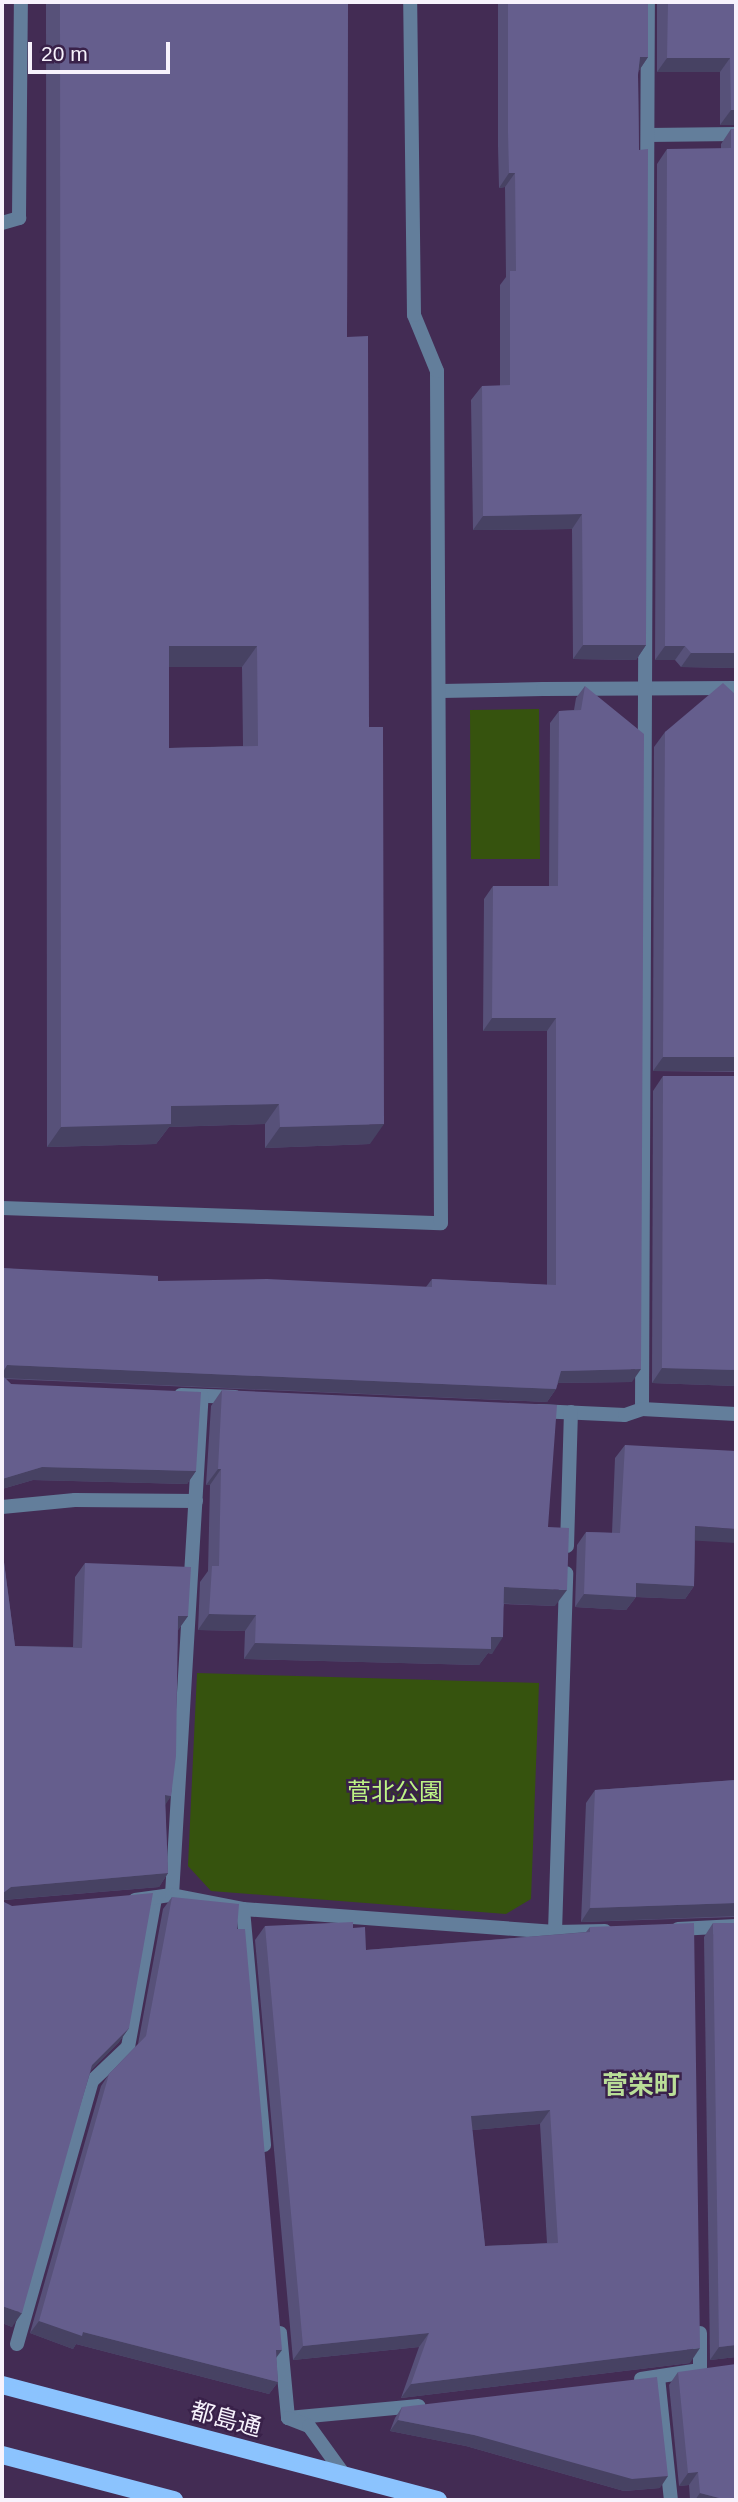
<!DOCTYPE html>
<html>
<head>
<meta charset="utf-8">
<style>
	body { margin:0 }
	#map { position:relative; width:738px; height:2502px; overflow:hidden; background:#432c54; font-family:Helvetica,"Noto Sans JP",sans-serif }
	div>[style] { position:absolute }
	.green>* { inset:0; background:#36530e }
	.service>* { height:14px; margin:-7px; padding:0 7px; transform-origin:7px; border-radius:7px; background:#637e9b }
	.minor>* { height:14px; margin:-7px; padding:0 7px; transform-origin:7px; border-radius:7px; background:#637e9b }
	.primary>* { height:18px; margin:-9px; padding:0 9px; transform-origin:9px; border-radius:9px; background:#8bc3fe }
	.wall>* { inset:0; background:#575179 }
	.shaded-wall>* { inset:0; background:#474263 }
	.building>* { inset:0; background:#655e8d }
	span { translate:-50% -50%; white-space:nowrap; text-align:center; line-height:1.15; -webkit-text-stroke:5px #392149; paint-order:stroke }
	.park-label { font-size:24px; color:#bdf485 }
	.street-label { font-size:24px; color:#f7f2fc }
	.neighbourhood-label { font-size:26px; color:#bade98; font-weight:700 }
	.frame { position:absolute; inset:0; border:4px solid #f7f2fc; pointer-events:none }
	.scale { position:absolute; left:28px; top:42px; width:142px; height:32px; box-sizing:border-box; border:4px solid #f7f2fc; border-top:0; padding-left:9px; font-size:21px; line-height:24px; white-space:nowrap; color:#f7f2fc; -webkit-text-stroke:5px #392149; paint-order:stroke }
</style>
</head>
<body>
<div id="map">
	<div class="green">
		<i style="clip-path:polygon(539px 709px,540px 859px,471px 859px,470px 710px)"></i>
		<i style="clip-path:polygon(197px 1673px,539px 1683px,531px 1899px,506px 1914px,211px 1891px,188px 1866px)"></i>
	</div>
	<div class="service">
		<i style="left:2px;top:223px;width:18px;rotate:-16deg"></i>
		<i style="left:19px;top:218px;width:216px;rotate:-89.5deg"></i>
		<i style="left:441px;top:691px;width:102px;rotate:-1.1deg"></i>
		<i style="left:2px;top:1208px;width:439px;rotate:2deg"></i>
		<i style="left:441px;top:1223px;width:852px;rotate:-90.27deg"></i>
		<i style="left:437px;top:371px;width:61px;rotate:-112.3deg"></i>
		<i style="left:414px;top:315px;width:313px;rotate:-90.7deg"></i>
		<i style="left:17px;top:2344px;width:273px;rotate:-74.1deg"></i>
		<i style="left:92px;top:2081px;width:50px;rotate:-43.4deg"></i>
		<i style="left:128px;top:2047px;width:150px;rotate:-79.7deg"></i>
		<i style="left:288px;top:2418px;width:131px;rotate:-5.3deg"></i>
	</div>
	<div class="minor">
		<i style="left:648px;top:135px;width:88px;rotate:-0.7deg"></i>
		<i style="left:543px;top:689px;width:193px;rotate:-0.3deg"></i>
		<i style="left:181px;top:1395px;width:54px;rotate:2.1deg"></i>
		<i style="left:642px;top:1409px;width:1407px;rotate:-89.76deg"></i>
		<i style="left:538px;top:1411px;width:87px;rotate:2.6deg"></i>
		<i style="left:625px;top:1415px;width:18px;rotate:-19deg"></i>
		<i style="left:642px;top:1409px;width:94px;rotate:3deg"></i>
		<i style="left:2px;top:1507px;width:73px;rotate:-5.5deg"></i>
		<i style="left:75px;top:1500px;width:121px;rotate:0.5deg"></i>
		<i style="left:567px;top:1546px;width:134px;rotate:-88.3deg"></i>
		<i style="left:172px;top:1895px;width:500px;rotate:-86.6deg"></i>
		<i style="left:135px;top:1900px;width:37px;rotate:-8deg"></i>
		<i style="left:172px;top:1895px;width:72px;rotate:11.2deg"></i>
		<i style="left:243px;top:1909px;width:313px;rotate:4.2deg"></i>
		<i style="left:555px;top:1932px;width:50px;rotate:-1.1deg"></i>
		<i style="left:243px;top:1909px;width:237px;rotate:84.9deg"></i>
		<i style="left:678px;top:1929px;width:58px;rotate:-3deg"></i>
		<i style="left:555px;top:1932px;width:359px;rotate:-88.2deg"></i>
		<i style="left:280px;top:2333px;width:85px;rotate:84.6deg"></i>
		<i style="left:288px;top:2418px;width:22px;rotate:21deg"></i>
		<i style="left:309px;top:2426px;width:62px;rotate:54.2deg"></i>
		<i style="left:700px;top:2333px;width:36px;rotate:90deg"></i>
		<i style="left:658px;top:2377px;width:124px;rotate:84deg"></i>
		<i style="left:641px;top:2379px;width:53px;rotate:-8.7deg"></i>
	</div>
	<div class="primary">
		<i style="left:2px;top:2385px;width:451px;rotate:14.8deg"></i>
		<i style="left:2px;top:2455px;width:178px;rotate:14.7deg"></i>
	</div>
	<div class="wall">
		<i style="clip-path:polygon(evenodd,46px 2px,348px 2px,347px 337px,370px 1144px,265px 1148px,265px 1124px,169px 1127px,156px 1144px,47px 1147px,46px 2px,169px 667px,242px 667px,243px 746px,169px 748px,169px 667px)"></i>
		<i style="clip-path:polygon(498px 2px,648px 2px,648px 57px,638px 72px,638px 75px,646px 645px,636px 660px,573px 659px,572px 529px,473px 530px,471px 400px,482px 386px,500px 386px,500px 285px,506px 277px,505px 187px,499px 188px,498px 146px)"></i>
		<i style="clip-path:polygon(657px 2px,736px 2px,736px 125px,720px 125px,720px 72px,657px 72px)"></i>
		<i style="clip-path:polygon(731px 129px,736px 129px,736px 668px,681px 667px,675px 660px,655px 660px,657px 164px,667px 149px,721px 149px,721px 144px)"></i>
		<i style="clip-path:polygon(585px 686px,632px 1382px,558px 1383px,556px 1389px,547px 1402px,6px 1379px,11px 1384px,196px 1471px,187px 1484px,33px 1480px,2px 1489px,2px 1268px,158px 1281px,426px 1287px,432px 1279px,547px 1285px,547px 1031px,483px 1031px,484px 899px,493px 886px,549px 886px,550px 723px,559px 711px,574px 710px,576px 698px)"></i>
		<i style="clip-path:polygon(736px 695px,736px 1072px,653px 1071px,654px 747px,665px 732px)"></i>
		<i style="clip-path:polygon(663px 1076px,736px 1386px,652px 1383px,653px 1091px)"></i>
		<i style="clip-path:polygon(222px 1390px,548px 1527px,555px 1606px,504px 1604px,492px 1654px,488px 1653px,479px 1665px,244px 1659px,245px 1631px,198px 1630px,200px 1582px,208px 1571px,210px 1485px,206px 1485px,211px 1406px)"></i>
		<i style="clip-path:polygon(625px 1445px,695px 1540px,694px 1586px,685px 1599px,636px 1597px,626px 1610px,575px 1607px,577px 1545px,586px 1532px,612px 1533px,615px 1458px)"></i>
		<i style="clip-path:polygon(2px 1547px,15px 1646px,73px 1647px,75px 1577px,85px 1563px,188px 1616px,178px 1630px,171px 1796px,165px 1804px,168px 1873px,159px 1887px,4px 1900px,4px 1902px,129px 2028px,119px 2042px,91px 2070px,12px 2327px,2px 2323px)"></i>
		<i style="clip-path:polygon(736px 1780px,736px 1917px,581px 1922px,586px 1803px,595px 1790px)"></i>
		<i style="clip-path:polygon(172px 1897px,237px 1929px,276px 2357px,278px 2382px,269px 2394px,76px 2344px,73px 2349px,30px 2333px,101px 2086px,109px 2074px,138px 2044px,163px 1909px)"></i>
		<i style="clip-path:polygon(713px 1923px,736px 2357px,710px 2360px,704px 1937px)"></i>
		<i style="clip-path:polygon(evenodd,265px 1926px,353px 1928px,366px 1950px,586px 1932px,590px 1927px,690px 2363px,401px 2398px,419px 2347px,293px 2360px,255px 1940px,265px 1926px,540px 2124px,547px 2243px,485px 2246px,472px 2130px,540px 2124px)"></i>
		<i style="clip-path:polygon(678px 2372px,736px 2500px,690px 2500px,689px 2485px,679px 2486px,669px 2385px)"></i>
		<i style="clip-path:polygon(402px 2407px,660px 2488px,624px 2491px,466px 2446px,390px 2431px,395px 2418px)"></i>
	</div>
	<div class="shaded-wall">
		<i style="clip-path:polygon(640px 57px,648px 57px,638px 72px)"></i>
		<i style="clip-path:polygon(667px 58px,730px 58px,720px 72px,657px 72px)"></i>
		<i style="clip-path:polygon(731px 110px,736px 110px,736px 125px,720px 125px)"></i>
		<i style="clip-path:polygon(509px 173px,515px 173px,505px 187px,499px 188px)"></i>
		<i style="clip-path:polygon(582px 514px,572px 529px,473px 530px,483px 516px)"></i>
		<i style="clip-path:polygon(583px 645px,646px 645px,636px 660px,573px 659px)"></i>
		<i style="clip-path:polygon(169px 646px,257px 646px,242px 667px,155px 667px)"></i>
		<i style="clip-path:polygon(665px 646px,685px 646px,675px 660px,655px 660px)"></i>
		<i style="clip-path:polygon(691px 653px,736px 653px,736px 668px,681px 667px)"></i>
		<i style="clip-path:polygon(492px 1018px,556px 1018px,547px 1031px,483px 1031px)"></i>
		<i style="clip-path:polygon(663px 1057px,736px 1057px,736px 1071px,653px 1071px)"></i>
		<i style="clip-path:polygon(279px 1104px,265px 1124px,169px 1127px,156px 1144px,47px 1147px,61px 1127px,171px 1106px)"></i>
		<i style="clip-path:polygon(384px 1124px,370px 1144px,265px 1148px,280px 1127px)"></i>
		<i style="clip-path:polygon(7px 1365px,556px 1389px,547px 1402px,2px 1378px,2px 1373px)"></i>
		<i style="clip-path:polygon(662px 1368px,736px 1370px,736px 1386px,652px 1383px)"></i>
		<i style="clip-path:polygon(641px 1369px,632px 1382px,552px 1383px,561px 1371px)"></i>
		<i style="clip-path:polygon(42px 1467px,196px 1471px,187px 1484px,33px 1480px,2px 1489px,2px 1479px)"></i>
		<i style="clip-path:polygon(218px 1469px,221px 1469px,210px 1485px,206px 1485px)"></i>
		<i style="clip-path:polygon(695px 1526px,736px 1529px,736px 1543px,685px 1540px)"></i>
		<i style="clip-path:polygon(636px 1583px,694px 1586px,685px 1599px,636px 1597px,626px 1610px,575px 1607px,584px 1594px)"></i>
		<i style="clip-path:polygon(504px 1587px,567px 1590px,555px 1606px,492px 1603px)"></i>
		<i style="clip-path:polygon(209px 1614px,256px 1615px,245px 1631px,198px 1630px)"></i>
		<i style="clip-path:polygon(178px 1616px,188px 1616px,178px 1630px)"></i>
		<i style="clip-path:polygon(491px 1637px,503px 1637px,492px 1654px,488px 1653px,479px 1665px,244px 1659px,255px 1643px)"></i>
		<i style="clip-path:polygon(165px 1795px,171px 1796px,162px 1810px)"></i>
		<i style="clip-path:polygon(168px 1873px,159px 1887px,2px 1900px,2px 1894px,11px 1887px)"></i>
		<i style="clip-path:polygon(736px 1903px,736px 1916px,581px 1922px,590px 1908px)"></i>
		<i style="clip-path:polygon(129px 2028px,119px 2042px,83px 2078px,92px 2065px)"></i>
		<i style="clip-path:polygon(550px 2110px,540px 2124px,461px 2131px,471px 2116px)"></i>
		<i style="clip-path:polygon(2px 2306px,22px 2313px,12px 2327px,2px 2323px)"></i>
		<i style="clip-path:polygon(39px 2321px,83px 2332px,278px 2382px,269px 2394px,76px 2344px,73px 2349px,30px 2333px)"></i>
		<i style="clip-path:polygon(429px 2333px,419px 2347px,293px 2360px,303px 2346px)"></i>
		<i style="clip-path:polygon(736px 2345px,736px 2357px,710px 2360px,719px 2347px)"></i>
		<i style="clip-path:polygon(700px 2348px,690px 2363px,401px 2398px,411px 2384px)"></i>
		<i style="clip-path:polygon(276px 2350px,282px 2350px,273px 2362px)"></i>
		<i style="clip-path:polygon(398px 2420px,474px 2435px,668px 2476px,660px 2488px,624px 2491px,466px 2446px,390px 2431px)"></i>
		<i style="clip-path:polygon(698px 2472px,689px 2485px,679px 2486px,688px 2473px)"></i>
		<i style="clip-path:polygon(700px 2493px,727px 2500px,695px 2500px)"></i>
	</div>
	<div class="building">
		<i style="clip-path:polygon(evenodd,60px 2px,348px 2px,347px 337px,368px 336px,369px 727px,383px 727px,384px 1124px,280px 1127px,279px 1104px,171px 1106px,171px 1124px,61px 1127px,60px 2px,169px 646px,257px 646px,258px 746px,169px 748px,169px 646px)"></i>
		<i style="clip-path:polygon(508px 2px,648px 2px,648px 57px,640px 57px,638px 75px,639px 150px,648px 149px,646px 645px,583px 645px,582px 514px,483px 516px,482px 386px,510px 385px,510px 271px,516px 271px,515px 173px,509px 173px,508px 132px)"></i>
		<i style="clip-path:polygon(668px 2px,736px 2px,736px 110px,731px 110px,730px 58px,667px 58px)"></i>
		<i style="clip-path:polygon(731px 129px,736px 129px,736px 653px,691px 653px,685px 646px,665px 646px,667px 149px,731px 148px)"></i>
		<i style="clip-path:polygon(723px 683px,736px 695px,736px 1057px,663px 1057px,665px 732px)"></i>
		<i style="clip-path:polygon(585px 686px,644px 734px,641px 1369px,561px 1371px,556px 1389px,7px 1365px,2px 1374px,2px 1268px,158px 1276px,158px 1281px,267px 1279px,432px 1287px,432px 1279px,556px 1285px,556px 1018px,492px 1018px,493px 886px,558px 886px,559px 711px,581px 710px)"></i>
		<i style="clip-path:polygon(663px 1076px,736px 1076px,736px 1370px,662px 1368px)"></i>
		<i style="clip-path:polygon(2px 1375px,11px 1384px,201px 1392px,196px 1471px,42px 1467px,2px 1479px)"></i>
		<i style="clip-path:polygon(222px 1390px,557px 1405px,548px 1527px,569px 1528px,567px 1590px,504px 1587px,503px 1637px,491px 1637px,491px 1649px,255px 1643px,256px 1615px,209px 1614px,212px 1566px,219px 1566px,221px 1469px,218px 1469px)"></i>
		<i style="clip-path:polygon(625px 1445px,736px 1451px,736px 1529px,695px 1526px,694px 1586px,636px 1583px,636px 1597px,584px 1594px,586px 1532px,620px 1533px)"></i>
		<i style="clip-path:polygon(2px 1547px,15px 1646px,82px 1648px,85px 1563px,191px 1567px,188px 1616px,178px 1616px,176px 1756px,171px 1796px,165px 1795px,168px 1873px,11px 1887px,3px 1893px,4px 1902px,12px 1906px,153px 1893px,129px 2028px,92px 2065px,22px 2313px,2px 2306px)"></i>
		<i style="clip-path:polygon(736px 1780px,736px 1903px,590px 1908px,595px 1790px)"></i>
		<i style="clip-path:polygon(172px 1897px,239px 1904px,237px 1929px,245px 1929px,282px 2350px,276px 2350px,278px 2382px,83px 2332px,82px 2336px,39px 2321px,109px 2074px,146px 2036px)"></i>
		<i style="clip-path:polygon(evenodd,353px 1922px,353px 1928px,365px 1927px,366px 1950px,590px 1932px,590px 1927px,694px 1923px,700px 2348px,411px 2384px,429px 2333px,303px 2346px,265px 1926px,353px 1922px,550px 2110px,558px 2243px,485px 2246px,471px 2116px,550px 2110px)"></i>
		<i style="clip-path:polygon(713px 1923px,736px 1923px,736px 2345px,719px 2347px)"></i>
		<i style="clip-path:polygon(736px 2364px,736px 2500px,727px 2500px,700px 2493px,698px 2472px,688px 2473px,678px 2372px)"></i>
		<i style="clip-path:polygon(657px 2377px,668px 2476px,632px 2479px,474px 2435px,398px 2420px,402px 2407px)"></i>
	</div>
	<div class="park-label">
		<span style="left:395px;top:1792px">菅北公園</span>
	</div>
	<div class="street-label">
		<span style="left:226px;top:2419px;rotate:15deg">都島通</span>
	</div>
	<div class="neighbourhood-label">
		<span style="left:641px;top:2086px">菅栄町</span>
	</div>
	<div class="frame"></div>
	<div class="scale">20 m</div>
</div>
</body>
</html>
